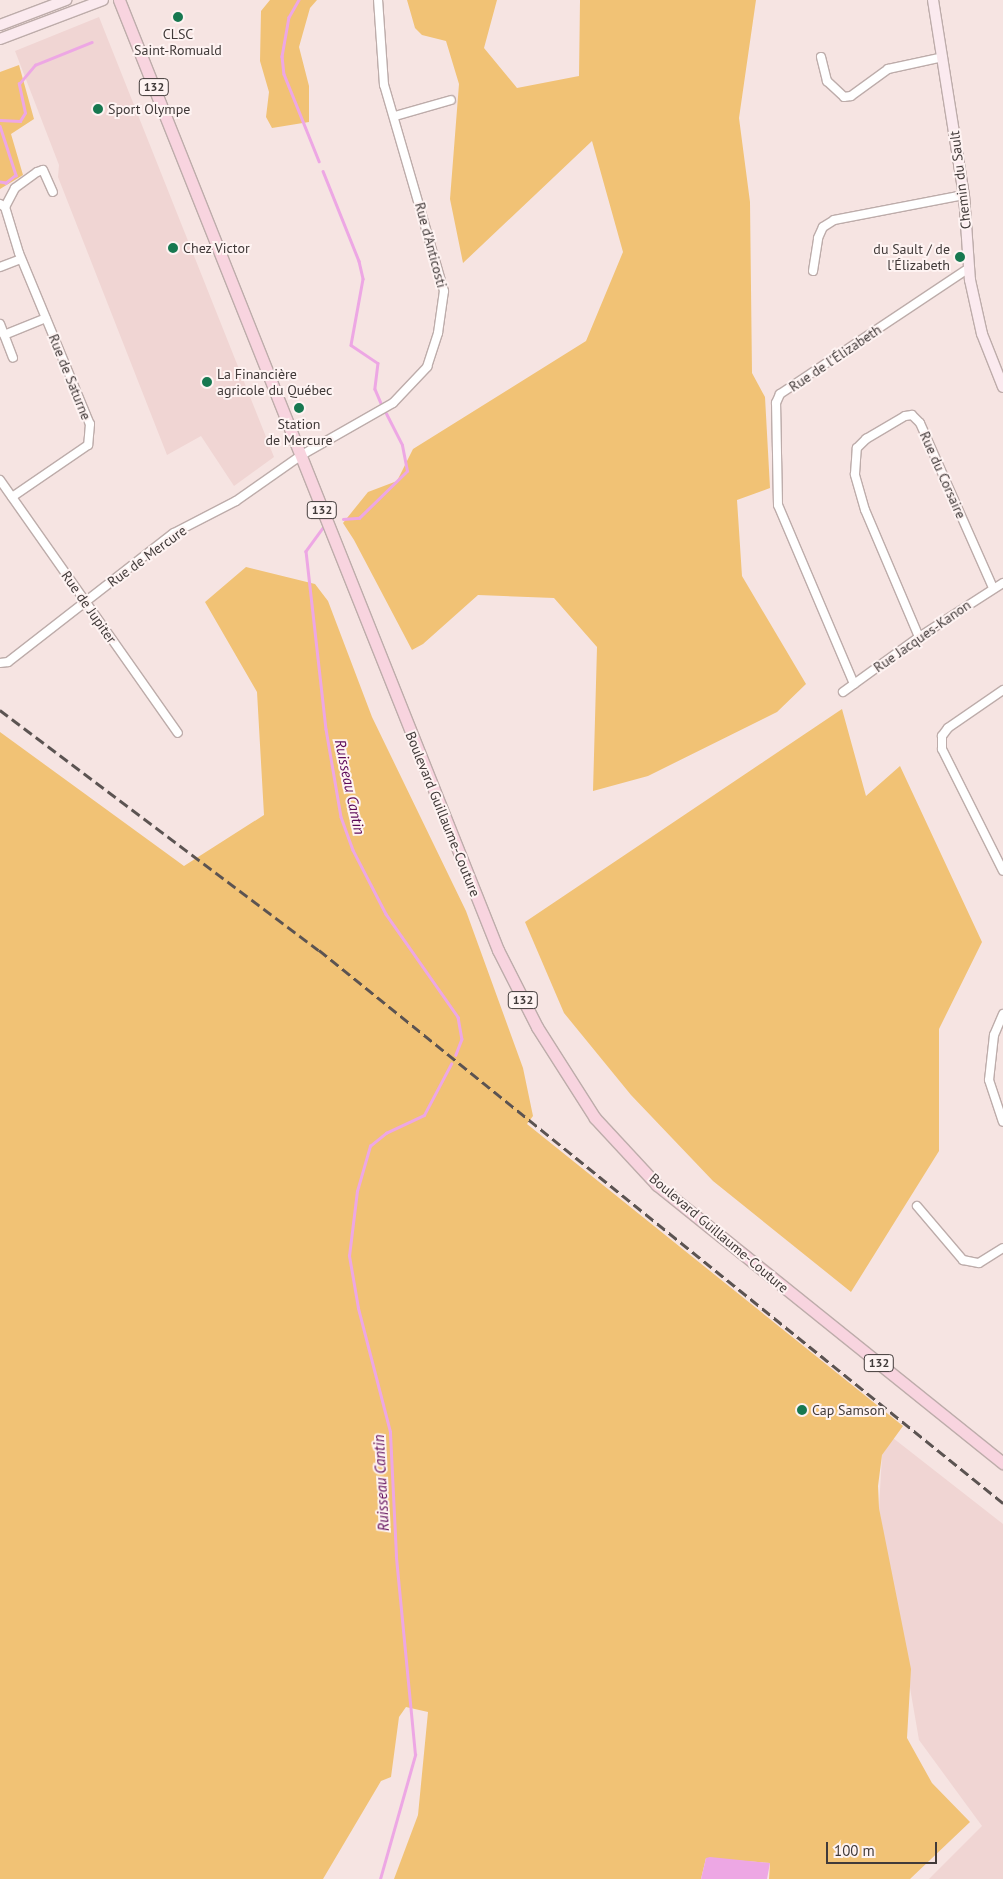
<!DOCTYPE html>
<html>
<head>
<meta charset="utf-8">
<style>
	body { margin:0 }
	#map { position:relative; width:1003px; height:1879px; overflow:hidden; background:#f6e4e2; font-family:"PT Sans",sans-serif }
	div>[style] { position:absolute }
	.built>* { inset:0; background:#f0d5d3 }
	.green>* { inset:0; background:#f1c275 }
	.water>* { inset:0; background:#eda7e4 }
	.stream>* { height:2.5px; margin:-1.25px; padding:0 1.25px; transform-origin:1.25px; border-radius:1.25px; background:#eda7e4 }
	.roads { filter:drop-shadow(1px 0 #bdacaa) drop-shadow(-1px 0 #bdacaa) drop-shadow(0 1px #bdacaa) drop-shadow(0 -1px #bdacaa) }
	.street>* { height:8px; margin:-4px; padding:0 4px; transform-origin:4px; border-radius:4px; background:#fff }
	.secondary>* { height:10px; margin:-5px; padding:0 5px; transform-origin:5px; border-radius:5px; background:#fbeaef }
	.primary>* { height:11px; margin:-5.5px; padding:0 5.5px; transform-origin:5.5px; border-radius:5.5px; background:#f8d4df }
	.rail>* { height:2.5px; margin-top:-1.25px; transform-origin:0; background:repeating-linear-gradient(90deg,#5b5351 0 10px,transparent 0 15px) }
	.dots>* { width:14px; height:14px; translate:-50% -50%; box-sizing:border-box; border:2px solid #fef3f2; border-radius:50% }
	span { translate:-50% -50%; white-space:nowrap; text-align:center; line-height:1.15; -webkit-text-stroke:4px #fef3f2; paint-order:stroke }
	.shield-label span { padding:1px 4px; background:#fef3f2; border:1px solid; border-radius:4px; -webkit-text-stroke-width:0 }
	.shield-label { font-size:12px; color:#413a39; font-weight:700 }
	.poi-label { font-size:14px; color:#413a39 }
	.left { translate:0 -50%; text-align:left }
	.right { translate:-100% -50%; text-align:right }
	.street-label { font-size:14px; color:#413a39 }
	.water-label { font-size:15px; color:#5d0958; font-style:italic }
	.scale { position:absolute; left:826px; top:1842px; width:111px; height:22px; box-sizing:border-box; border:2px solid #413a39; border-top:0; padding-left:6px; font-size:15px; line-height:18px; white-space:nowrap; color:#413a39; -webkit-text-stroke:4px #fef3f2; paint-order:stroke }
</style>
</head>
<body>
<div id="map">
	<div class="built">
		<i style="clip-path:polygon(99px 17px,274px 457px,234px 486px,201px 436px,167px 455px,58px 177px,59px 165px,15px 51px)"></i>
		<i style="clip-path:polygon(893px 1438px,1003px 1524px,1003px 1879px,929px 1879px,982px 1826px,919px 1740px,879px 1508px,882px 1455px)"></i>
	</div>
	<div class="green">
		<i style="clip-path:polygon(270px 0,317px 0,310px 8px,299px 47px,309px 86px,309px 122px,272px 128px,266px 117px,269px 92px,260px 61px,261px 11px)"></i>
		<i style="clip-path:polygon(407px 0,497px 0,484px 48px,517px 88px,579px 76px,580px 0,756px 0,739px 118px,750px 202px,752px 373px,765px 397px,770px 488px,737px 500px,742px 576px,806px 684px,777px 712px,648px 776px,593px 791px,597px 647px,554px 598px,478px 595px,423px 644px,412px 650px,354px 540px,343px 523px,368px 492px,397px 481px,413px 449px,586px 341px,623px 252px,592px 141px,463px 263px,450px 199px,459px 84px,446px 41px,422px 35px,415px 28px)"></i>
		<i style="clip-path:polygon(19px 65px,34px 119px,11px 134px,23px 175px,0 189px,0 72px)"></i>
		<i style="clip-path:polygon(246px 567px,315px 584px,328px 601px,372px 717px,466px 911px,523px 1068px,533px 1116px,527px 1124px,903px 1426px,882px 1455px,878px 1486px,879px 1508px,911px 1669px,907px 1738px,932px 1783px,970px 1822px,910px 1879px,769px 1879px,770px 1863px,706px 1858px,701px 1879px,394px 1879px,418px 1815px,428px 1712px,406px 1707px,399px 1717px,391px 1777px,381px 1781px,323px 1879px,0 1879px,0 732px,184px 866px,264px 815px,257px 692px,205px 602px)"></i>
		<i style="clip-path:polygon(842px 709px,866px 796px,900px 766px,982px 942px,939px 1029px,939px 1151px,851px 1292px,713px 1181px,631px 1095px,564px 1013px,525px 922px)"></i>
	</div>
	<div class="water">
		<i style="clip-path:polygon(710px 1857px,770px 1863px,767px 1879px,701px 1879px,706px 1858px)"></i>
	</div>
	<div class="stream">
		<i style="left:299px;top:0;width:20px;rotate:120deg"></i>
		<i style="left:289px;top:17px;width:40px;rotate:100deg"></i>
		<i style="left:282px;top:56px;width:18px;rotate:84deg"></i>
		<i style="left:284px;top:74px;width:94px;rotate:68.1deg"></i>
		<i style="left:0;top:120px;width:20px;rotate:3deg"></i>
		<i style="left:20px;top:121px;width:9px;rotate:-58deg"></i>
		<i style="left:25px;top:113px;width:30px;rotate:-102deg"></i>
		<i style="left:19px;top:84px;width:25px;rotate:-50deg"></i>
		<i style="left:35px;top:65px;width:61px;rotate:-22deg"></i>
		<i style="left:0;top:126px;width:52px;rotate:71.9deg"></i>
		<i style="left:16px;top:175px;width:13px;rotate:141deg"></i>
		<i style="left:6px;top:183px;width:6px;rotate:-171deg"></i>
		<i style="left:323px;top:171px;width:97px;rotate:68.2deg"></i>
		<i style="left:359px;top:261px;width:18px;rotate:77deg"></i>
		<i style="left:363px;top:279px;width:67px;rotate:100.3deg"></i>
		<i style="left:351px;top:345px;width:32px;rotate:34deg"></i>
		<i style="left:378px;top:363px;width:26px;rotate:97deg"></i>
		<i style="left:375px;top:389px;width:15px;rotate:67deg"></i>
		<i style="left:343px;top:519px;width:16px;rotate:-4deg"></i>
		<i style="left:359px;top:518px;width:67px;rotate:-44.4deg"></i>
		<i style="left:407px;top:471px;width:26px;rotate:-101deg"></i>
		<i style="left:402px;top:445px;width:35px;rotate:-117deg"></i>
		<i style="left:323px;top:528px;width:29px;rotate:126deg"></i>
		<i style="left:306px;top:551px;width:179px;rotate:83.6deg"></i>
		<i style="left:326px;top:729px;width:89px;rotate:80.3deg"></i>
		<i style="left:341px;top:817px;width:35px;rotate:70deg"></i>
		<i style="left:353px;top:850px;width:72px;rotate:62.7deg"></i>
		<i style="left:386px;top:914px;width:126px;rotate:55deg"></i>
		<i style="left:458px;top:1017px;width:22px;rotate:80deg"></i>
		<i style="left:462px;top:1039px;width:17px;rotate:111deg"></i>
		<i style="left:380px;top:1879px;width:129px;rotate:-74.2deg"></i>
		<i style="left:415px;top:1755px;width:200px;rotate:-95.5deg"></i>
		<i style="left:396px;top:1556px;width:124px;rotate:-92.8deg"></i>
		<i style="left:390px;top:1432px;width:128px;rotate:-104.5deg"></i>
		<i style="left:358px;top:1308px;width:53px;rotate:-99.8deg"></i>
		<i style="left:349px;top:1256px;width:65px;rotate:-83deg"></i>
		<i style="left:357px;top:1191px;width:47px;rotate:-73.9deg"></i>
		<i style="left:370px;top:1146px;width:21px;rotate:-39deg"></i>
		<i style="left:386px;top:1133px;width:42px;rotate:-25.3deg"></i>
		<i style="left:424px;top:1115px;width:58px;rotate:-62.1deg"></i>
	</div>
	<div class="roads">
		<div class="street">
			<i style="left:821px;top:57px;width:25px;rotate:76deg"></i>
			<i style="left:827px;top:81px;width:23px;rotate:43deg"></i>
			<i style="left:844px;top:97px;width:7px;rotate:-8deg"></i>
			<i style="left:851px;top:96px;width:46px;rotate:-36.1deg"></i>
			<i style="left:888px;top:69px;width:56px;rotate:-12.3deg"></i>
			<i style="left:395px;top:116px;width:58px;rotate:-15.9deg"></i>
			<i style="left:0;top:204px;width:6px;rotate:31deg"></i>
			<i style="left:5px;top:207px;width:48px;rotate:73.1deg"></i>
			<i style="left:19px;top:253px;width:185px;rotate:67.5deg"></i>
			<i style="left:90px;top:424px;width:21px;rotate:95deg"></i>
			<i style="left:88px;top:445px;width:92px;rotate:145.6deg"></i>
			<i style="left:5px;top:207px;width:21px;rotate:-62deg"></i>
			<i style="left:15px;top:188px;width:27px;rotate:-36deg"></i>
			<i style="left:37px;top:172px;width:6px;rotate:-18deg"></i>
			<i style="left:43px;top:170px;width:24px;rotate:66deg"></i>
			<i style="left:0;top:267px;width:22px;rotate:-21deg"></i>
			<i style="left:813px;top:271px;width:33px;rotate:-81deg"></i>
			<i style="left:818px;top:238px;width:12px;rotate:-66deg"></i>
			<i style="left:823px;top:227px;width:13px;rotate:-32deg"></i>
			<i style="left:834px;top:220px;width:132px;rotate:-10.9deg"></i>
			<i style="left:0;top:324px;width:36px;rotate:69deg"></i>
			<i style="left:4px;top:335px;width:45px;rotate:-22deg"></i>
			<i style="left:0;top:480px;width:309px;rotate:54.9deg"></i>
			<i style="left:919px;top:637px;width:138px;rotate:-113deg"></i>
			<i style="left:865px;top:510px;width:37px;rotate:-106deg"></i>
			<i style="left:855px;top:474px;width:26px;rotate:-86deg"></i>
			<i style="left:857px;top:448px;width:13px;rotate:-45deg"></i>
			<i style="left:866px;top:439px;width:45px;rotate:-30.5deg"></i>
			<i style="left:905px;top:416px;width:7px;rotate:-8deg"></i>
			<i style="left:912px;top:415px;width:11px;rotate:45deg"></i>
			<i style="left:920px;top:423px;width:180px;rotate:66.1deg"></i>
			<i style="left:0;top:663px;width:8px;rotate:-7deg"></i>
			<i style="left:8px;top:662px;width:210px;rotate:-37.9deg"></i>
			<i style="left:174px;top:533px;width:70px;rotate:-27.3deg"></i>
			<i style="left:236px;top:501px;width:78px;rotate:-35.1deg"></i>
			<i style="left:300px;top:456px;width:107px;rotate:-29.7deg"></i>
			<i style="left:393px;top:403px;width:50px;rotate:-46.6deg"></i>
			<i style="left:427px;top:367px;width:36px;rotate:-72deg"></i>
			<i style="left:438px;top:333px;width:42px;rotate:-81.9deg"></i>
			<i style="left:444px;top:291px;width:215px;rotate:-106.2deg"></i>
			<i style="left:384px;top:85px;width:85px;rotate:-94deg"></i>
			<i style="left:854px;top:684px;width:194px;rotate:-113deg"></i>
			<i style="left:778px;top:505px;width:102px;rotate:-91.1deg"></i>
			<i style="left:776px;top:403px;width:10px;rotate:-66deg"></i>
			<i style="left:780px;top:394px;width:227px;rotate:-33.7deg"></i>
			<i style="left:1003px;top:690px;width:67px;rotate:145.4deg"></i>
			<i style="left:948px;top:728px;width:10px;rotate:127deg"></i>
			<i style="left:942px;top:736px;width:13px;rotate:90deg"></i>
			<i style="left:942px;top:749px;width:136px;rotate:63.4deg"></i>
			<i style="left:843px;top:692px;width:94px;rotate:-35.9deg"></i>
			<i style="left:919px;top:637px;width:100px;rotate:-32.7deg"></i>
			<i style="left:1003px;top:1014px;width:23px;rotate:113deg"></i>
			<i style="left:994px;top:1035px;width:45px;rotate:96.3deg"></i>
			<i style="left:989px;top:1080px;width:44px;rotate:71.6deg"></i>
			<i style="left:917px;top:1206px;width:71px;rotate:49.6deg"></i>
			<i style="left:963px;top:1260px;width:16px;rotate:11deg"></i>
			<i style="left:979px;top:1263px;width:28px;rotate:-32deg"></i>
		</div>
		<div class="secondary">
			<i style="left:933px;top:0;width:197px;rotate:81deg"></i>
			<i style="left:964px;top:195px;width:85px;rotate:86deg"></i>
			<i style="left:970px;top:280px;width:55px;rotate:77.5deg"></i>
			<i style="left:982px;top:334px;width:57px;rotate:68.4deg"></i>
			<i style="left:0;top:25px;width:71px;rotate:-20.7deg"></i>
			<i style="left:0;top:39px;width:110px;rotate:-20.7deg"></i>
		</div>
		<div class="primary">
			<i style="left:119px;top:0;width:1023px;rotate:68.25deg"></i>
			<i style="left:498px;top:950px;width:86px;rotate:63.1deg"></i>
			<i style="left:537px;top:1027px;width:108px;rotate:57.5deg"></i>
			<i style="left:595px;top:1118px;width:91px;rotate:47.2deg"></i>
			<i style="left:657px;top:1185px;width:444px;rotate:38.8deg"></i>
		</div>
	</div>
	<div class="rail">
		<i style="left:0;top:710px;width:399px;rotate:37deg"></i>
		<i style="left:319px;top:950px;width:880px;rotate:38.95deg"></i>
	</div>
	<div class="dots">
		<i style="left:178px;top:17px;background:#177850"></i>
		<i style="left:98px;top:109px;background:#177850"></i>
		<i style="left:173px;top:248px;background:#177850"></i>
		<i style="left:960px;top:257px;background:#177850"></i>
		<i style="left:207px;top:382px;background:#177850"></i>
		<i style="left:299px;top:408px;background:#177850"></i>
		<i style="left:802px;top:1410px;background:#177850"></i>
	</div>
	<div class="shield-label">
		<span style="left:154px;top:87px">132</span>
		<span style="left:322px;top:510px">132</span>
		<span style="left:523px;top:1000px">132</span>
		<span style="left:879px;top:1363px">132</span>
	</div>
	<div class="poi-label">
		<span style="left:178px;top:42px">CLSC<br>Saint-Romuald</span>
		<span class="left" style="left:108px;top:109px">Sport Olympe</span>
		<span class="left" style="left:183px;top:248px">Chez Victor</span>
		<span class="right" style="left:950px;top:257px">du Sault / de<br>l'Élizabeth</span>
		<span class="left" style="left:217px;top:382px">La Financière<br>agricole du Québec</span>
		<span style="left:299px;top:432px">Station<br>de Mercure</span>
		<span class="left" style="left:812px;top:1410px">Cap Samson</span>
	</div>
	<div class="street-label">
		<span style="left:960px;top:180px;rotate:-97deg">Chemin du Sault</span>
		<span style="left:431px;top:245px;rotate:75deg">Rue d'Anticosti</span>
		<span style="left:835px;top:358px;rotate:-34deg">Rue de l'Élizabeth</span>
		<span style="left:70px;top:377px;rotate:68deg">Rue de Saturne</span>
		<span style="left:943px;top:475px;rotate:66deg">Rue du Corsaire</span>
		<span style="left:147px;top:556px;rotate:-36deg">Rue de Mercure</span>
		<span style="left:89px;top:607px;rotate:55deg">Rue de Jupiter</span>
		<span style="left:922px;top:636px;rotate:-35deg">Rue Jacques-Kanon</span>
		<span style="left:443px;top:814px;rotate:68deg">Boulevard Guillaume-Couture</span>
		<span style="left:719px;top:1233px;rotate:40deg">Boulevard Guillaume-Couture</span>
	</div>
	<div class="water-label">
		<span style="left:350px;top:787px;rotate:78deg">Ruisseau Cantin</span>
		<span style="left:381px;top:1483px;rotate:-93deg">Ruisseau Cantin</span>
	</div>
	<div class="scale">100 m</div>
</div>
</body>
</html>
